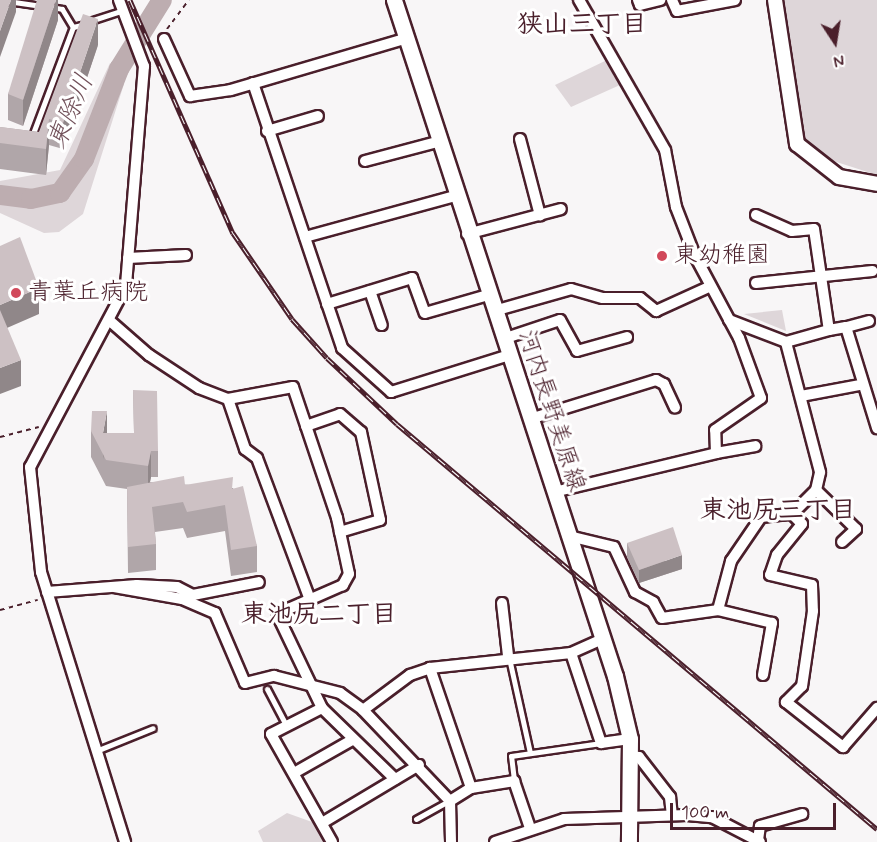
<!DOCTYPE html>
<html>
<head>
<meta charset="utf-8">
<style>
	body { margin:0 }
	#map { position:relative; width:877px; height:842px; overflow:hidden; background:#f8f6f7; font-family:Mynerve,"Klee One",sans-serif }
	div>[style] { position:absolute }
	.green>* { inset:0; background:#ded6d9 }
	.river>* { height:20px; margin:-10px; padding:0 10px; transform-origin:10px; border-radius:10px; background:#bdadb0 }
	.path>* { height:2px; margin-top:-1px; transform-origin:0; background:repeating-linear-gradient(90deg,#4a1f2b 0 4.5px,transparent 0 9px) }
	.roads { filter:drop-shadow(2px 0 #4a1f2b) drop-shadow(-2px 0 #4a1f2b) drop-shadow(0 2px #4a1f2b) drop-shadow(0 -2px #4a1f2b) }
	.service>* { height:5px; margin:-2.5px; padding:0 2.5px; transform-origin:2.5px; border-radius:2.5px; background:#fff }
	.minor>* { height:10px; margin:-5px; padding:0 5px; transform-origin:5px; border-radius:5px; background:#fff }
	.tertiary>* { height:14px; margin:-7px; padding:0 7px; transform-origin:7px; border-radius:7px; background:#fff }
	.secondary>* { height:15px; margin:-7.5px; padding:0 7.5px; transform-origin:7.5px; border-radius:7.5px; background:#fff }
	.rail>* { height:5px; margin-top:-2.5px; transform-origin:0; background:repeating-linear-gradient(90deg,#fff 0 9px,#4a1f2b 0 18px); box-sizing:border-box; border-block:2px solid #4a1f2b }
	.wall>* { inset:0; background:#b0a6a9 }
	.shaded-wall>* { inset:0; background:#908789 }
	.building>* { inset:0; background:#cdc1c4 }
	.dots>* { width:16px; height:16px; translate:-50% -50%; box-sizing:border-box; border:3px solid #fff; border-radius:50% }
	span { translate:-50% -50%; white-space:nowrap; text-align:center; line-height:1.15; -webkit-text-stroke:6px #fff; paint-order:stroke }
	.poi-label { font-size:24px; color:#4a1f2b }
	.left { translate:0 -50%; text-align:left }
	.street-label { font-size:24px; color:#4a1f2b }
	.neighbourhood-label { font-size:26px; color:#4a1f2b; font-weight:700 }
	.water-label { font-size:26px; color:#72515a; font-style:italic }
	.north { position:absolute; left:805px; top:12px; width:60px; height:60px; -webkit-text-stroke:4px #fff; paint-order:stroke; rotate:168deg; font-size:16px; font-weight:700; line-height:24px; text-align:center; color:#4a1f2b }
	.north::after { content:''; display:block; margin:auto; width:21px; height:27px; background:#4a1f2b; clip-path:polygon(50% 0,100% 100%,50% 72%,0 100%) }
	.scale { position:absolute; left:670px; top:803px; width:166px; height:27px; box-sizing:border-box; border:3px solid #4a1f2b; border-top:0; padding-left:8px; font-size:18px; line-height:21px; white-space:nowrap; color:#4a1f2b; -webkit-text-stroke:4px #fff; paint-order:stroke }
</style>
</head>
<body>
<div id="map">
	<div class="green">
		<i style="clip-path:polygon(784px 0,877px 0,877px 175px,824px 158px,802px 136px)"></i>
		<i style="clip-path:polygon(607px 60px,620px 85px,571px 107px,555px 85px)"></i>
		<i style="clip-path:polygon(110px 63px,124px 84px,83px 214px,59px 232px,44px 233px,0 213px,0 181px,60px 170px)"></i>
		<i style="clip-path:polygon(782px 310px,786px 331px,744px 314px)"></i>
		<i style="clip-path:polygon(287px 813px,312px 822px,325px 842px,263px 842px,258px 831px)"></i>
	</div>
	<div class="river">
		<i style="left:0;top:195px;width:31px;rotate:7deg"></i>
		<i style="left:31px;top:199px;width:30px;rotate:-12deg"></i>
		<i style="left:60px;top:193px;width:42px;rotate:-54.8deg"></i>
		<i style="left:84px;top:159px;width:97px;rotate:-68.7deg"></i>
		<i style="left:119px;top:69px;width:81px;rotate:-58.1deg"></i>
	</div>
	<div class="path">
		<i style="left:167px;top:29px;width:36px;rotate:-53deg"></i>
		<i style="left:0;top:437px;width:40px;rotate:-14.4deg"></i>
		<i style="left:0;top:610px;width:39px;rotate:-15deg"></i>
	</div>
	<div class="roads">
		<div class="service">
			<i style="left:0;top:0;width:42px;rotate:8.1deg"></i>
			<i style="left:51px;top:7px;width:11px;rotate:10deg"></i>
			<i style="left:62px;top:9px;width:21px;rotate:59deg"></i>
			<i style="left:73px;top:27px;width:12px;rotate:-14deg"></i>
			<i style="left:93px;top:20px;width:32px;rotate:-18deg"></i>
			<i style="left:32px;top:136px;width:116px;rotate:-69.4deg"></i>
			<i style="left:509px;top:658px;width:97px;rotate:77.5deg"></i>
			<i style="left:267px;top:689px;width:41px;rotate:62.2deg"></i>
			<i style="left:96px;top:751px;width:61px;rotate:-22deg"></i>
			<i style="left:514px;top:780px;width:24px;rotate:-97deg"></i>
			<i style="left:511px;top:756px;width:91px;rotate:-8.2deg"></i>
			<i style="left:416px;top:819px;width:38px;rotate:-29deg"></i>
		</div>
		<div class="minor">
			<i style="left:119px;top:0;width:71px;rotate:69.3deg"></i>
			<i style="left:144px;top:66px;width:221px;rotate:94.7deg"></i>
			<i style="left:126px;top:286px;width:205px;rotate:117.9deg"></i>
			<i style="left:30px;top:467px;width:106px;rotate:84deg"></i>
			<i style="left:41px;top:572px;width:283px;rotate:72.7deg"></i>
			<i style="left:638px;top:0;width:5px;rotate:68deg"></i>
			<i style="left:640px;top:5px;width:21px;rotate:-14deg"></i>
			<i style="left:672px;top:0;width:12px;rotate:66deg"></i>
			<i style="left:677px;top:11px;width:59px;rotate:-10.7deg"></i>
			<i style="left:164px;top:39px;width:63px;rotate:65.5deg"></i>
			<i style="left:190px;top:96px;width:41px;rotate:-8.3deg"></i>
			<i style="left:231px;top:90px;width:180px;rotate:-16.4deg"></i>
			<i style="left:253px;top:83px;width:280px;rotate:71.4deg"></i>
			<i style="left:342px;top:348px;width:66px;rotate:41.9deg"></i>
			<i style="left:391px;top:392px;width:124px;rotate:-17.4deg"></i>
			<i style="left:267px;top:131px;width:53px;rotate:-16.4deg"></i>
			<i style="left:520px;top:139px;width:79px;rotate:75.3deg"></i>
			<i style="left:365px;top:161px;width:74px;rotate:-14.8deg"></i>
			<i style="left:756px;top:215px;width:39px;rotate:24deg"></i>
			<i style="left:792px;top:231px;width:22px;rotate:-5deg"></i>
			<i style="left:814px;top:229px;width:102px;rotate:81.6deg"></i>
			<i style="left:829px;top:330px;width:17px;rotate:-10deg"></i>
			<i style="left:467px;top:234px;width:97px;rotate:-14.9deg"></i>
			<i style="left:305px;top:237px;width:156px;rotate:-15.3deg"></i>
			<i style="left:128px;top:258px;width:58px;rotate:-3deg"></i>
			<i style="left:756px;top:283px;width:117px;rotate:-5.9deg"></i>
			<i style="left:370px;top:291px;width:36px;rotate:71deg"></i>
			<i style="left:327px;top:304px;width:89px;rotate:-17deg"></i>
			<i style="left:412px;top:278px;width:37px;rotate:70deg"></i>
			<i style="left:425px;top:313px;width:66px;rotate:-15.9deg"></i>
			<i style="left:494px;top:311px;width:80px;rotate:-15.9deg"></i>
			<i style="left:571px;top:289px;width:33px;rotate:16deg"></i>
			<i style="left:603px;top:298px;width:37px"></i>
			<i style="left:640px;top:298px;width:21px;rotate:39deg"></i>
			<i style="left:656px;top:311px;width:58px;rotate:-24.4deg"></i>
			<i style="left:729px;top:320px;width:61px;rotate:21.1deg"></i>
			<i style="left:786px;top:342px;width:45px;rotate:-15.6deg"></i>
			<i style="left:110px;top:321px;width:52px;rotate:41.1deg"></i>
			<i style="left:149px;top:355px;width:60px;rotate:33.4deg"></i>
			<i style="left:199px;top:388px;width:31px;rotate:21deg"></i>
			<i style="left:228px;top:399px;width:66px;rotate:-10.5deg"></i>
			<i style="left:293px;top:387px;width:138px;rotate:71.4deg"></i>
			<i style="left:337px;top:518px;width:57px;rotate:77.9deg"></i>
			<i style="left:349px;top:574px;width:13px;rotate:119deg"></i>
			<i style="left:343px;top:585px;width:72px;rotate:156.3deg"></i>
			<i style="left:277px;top:614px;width:104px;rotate:64.4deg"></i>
			<i style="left:869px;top:321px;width:24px;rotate:165deg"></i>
			<i style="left:846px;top:327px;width:106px;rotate:72.9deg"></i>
			<i style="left:503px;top:339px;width:60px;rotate:-18.4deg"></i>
			<i style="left:560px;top:320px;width:35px;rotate:61deg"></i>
			<i style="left:577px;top:351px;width:52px;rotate:-15.6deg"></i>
			<i style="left:801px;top:396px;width:59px;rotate:-10.7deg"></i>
			<i style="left:228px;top:399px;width:53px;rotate:71.2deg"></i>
			<i style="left:245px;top:449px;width:15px;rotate:37deg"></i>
			<i style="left:257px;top:458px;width:152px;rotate:69.5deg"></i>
			<i style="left:530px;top:419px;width:132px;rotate:-17.2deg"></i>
			<i style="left:656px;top:380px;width:9px;rotate:27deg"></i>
			<i style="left:664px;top:384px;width:26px;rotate:65deg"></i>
			<i style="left:306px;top:426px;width:36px;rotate:-19deg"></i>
			<i style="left:340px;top:414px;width:28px;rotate:41deg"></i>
			<i style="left:361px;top:432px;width:90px;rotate:77.8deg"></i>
			<i style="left:380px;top:520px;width:42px;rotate:163.3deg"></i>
			<i style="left:716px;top:453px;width:40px;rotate:-10deg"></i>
			<i style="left:816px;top:490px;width:56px;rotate:44.3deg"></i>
			<i style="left:856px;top:529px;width:19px;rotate:137deg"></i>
			<i style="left:554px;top:492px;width:167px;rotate:-13.5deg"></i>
			<i style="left:716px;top:453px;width:23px;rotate:-92deg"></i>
			<i style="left:715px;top:430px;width:56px;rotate:-34.8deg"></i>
			<i style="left:761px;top:398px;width:64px;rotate:-110.1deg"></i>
			<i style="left:739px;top:338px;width:93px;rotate:-118.2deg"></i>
			<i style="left:695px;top:256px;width:53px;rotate:-111.2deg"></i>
			<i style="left:676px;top:207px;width:58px;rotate:-100.9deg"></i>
			<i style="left:665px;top:150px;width:173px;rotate:-119.8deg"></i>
			<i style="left:792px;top:514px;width:14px;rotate:45deg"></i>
			<i style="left:802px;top:524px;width:40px;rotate:129deg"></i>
			<i style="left:777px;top:555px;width:21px;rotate:109deg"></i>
			<i style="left:770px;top:575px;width:43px;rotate:13.4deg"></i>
			<i style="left:812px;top:585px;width:26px;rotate:88deg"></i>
			<i style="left:813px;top:611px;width:76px;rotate:98.3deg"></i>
			<i style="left:802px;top:686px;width:23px;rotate:135deg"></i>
			<i style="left:786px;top:702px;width:73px;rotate:38.3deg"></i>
			<i style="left:843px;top:747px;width:52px;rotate:-48.9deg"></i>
			<i style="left:569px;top:536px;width:46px;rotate:13.7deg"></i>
			<i style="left:614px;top:547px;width:50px;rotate:65deg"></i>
			<i style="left:635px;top:592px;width:21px;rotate:29deg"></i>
			<i style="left:653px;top:602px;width:18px;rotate:61deg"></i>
			<i style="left:662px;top:618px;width:57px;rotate:-8.1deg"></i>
			<i style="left:114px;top:587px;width:69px;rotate:10deg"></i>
			<i style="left:182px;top:599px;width:36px;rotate:23deg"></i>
			<i style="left:215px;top:613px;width:76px;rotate:66.8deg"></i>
			<i style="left:245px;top:683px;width:30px;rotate:-14deg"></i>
			<i style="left:274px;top:676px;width:68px;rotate:14.4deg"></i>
			<i style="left:340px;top:693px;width:29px;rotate:36deg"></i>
			<i style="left:363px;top:710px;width:59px;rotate:-36.7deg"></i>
			<i style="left:410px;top:675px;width:21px;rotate:-19deg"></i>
			<i style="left:47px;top:592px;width:90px;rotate:-4.4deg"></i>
			<i style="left:137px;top:585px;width:40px;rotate:2.9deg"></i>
			<i style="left:177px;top:587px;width:18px;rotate:27deg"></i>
			<i style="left:193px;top:595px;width:67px;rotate:-11.1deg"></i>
			<i style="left:502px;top:603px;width:53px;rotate:83.5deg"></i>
			<i style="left:571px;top:653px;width:95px;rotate:71.6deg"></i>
			<i style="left:601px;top:743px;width:29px;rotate:-8deg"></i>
			<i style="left:763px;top:675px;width:53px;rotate:-80.2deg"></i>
			<i style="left:772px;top:623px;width:56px;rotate:-166.5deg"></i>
			<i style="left:718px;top:610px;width:51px;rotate:-75.1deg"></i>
			<i style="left:731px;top:561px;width:53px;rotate:-55.7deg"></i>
			<i style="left:761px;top:517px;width:31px;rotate:-6deg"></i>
			<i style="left:792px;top:514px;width:34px;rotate:-45deg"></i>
			<i style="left:816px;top:490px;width:18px;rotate:-77deg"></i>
			<i style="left:820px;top:472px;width:134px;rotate:-104.7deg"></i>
			<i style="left:363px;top:710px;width:126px;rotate:46.3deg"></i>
			<i style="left:450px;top:801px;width:41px;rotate:88.6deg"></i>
			<i style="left:630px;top:756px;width:9px;rotate:6deg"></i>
			<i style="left:639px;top:757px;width:51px;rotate:52.2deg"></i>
			<i style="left:670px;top:797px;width:18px;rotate:84deg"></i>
			<i style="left:294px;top:773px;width:67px;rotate:-29.6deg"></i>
			<i style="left:471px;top:788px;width:127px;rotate:-108.9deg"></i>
			<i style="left:430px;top:668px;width:142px;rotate:-6.1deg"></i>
			<i style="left:571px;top:653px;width:35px;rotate:-24deg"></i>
			<i style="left:450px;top:801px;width:25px;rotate:-32deg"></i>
			<i style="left:471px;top:788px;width:44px;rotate:-9.2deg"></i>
			<i style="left:514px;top:781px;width:50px;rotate:71.2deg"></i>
			<i style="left:322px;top:823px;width:113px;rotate:-30.9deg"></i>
			<i style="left:758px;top:840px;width:14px;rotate:-82deg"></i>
			<i style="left:760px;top:826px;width:44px;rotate:-15.9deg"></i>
			<i style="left:332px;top:842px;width:124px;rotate:-119.5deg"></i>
			<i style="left:271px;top:734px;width:57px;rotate:-27deg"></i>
			<i style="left:322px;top:708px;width:102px;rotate:44.2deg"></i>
			<i style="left:495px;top:842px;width:73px;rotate:-18.4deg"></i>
			<i style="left:564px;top:819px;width:123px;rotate:-1.9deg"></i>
			<i style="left:687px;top:815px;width:25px;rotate:5deg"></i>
			<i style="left:712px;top:817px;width:54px;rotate:27.5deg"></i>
		</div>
		<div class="tertiary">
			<i style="left:775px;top:0;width:146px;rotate:81.3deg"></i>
			<i style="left:797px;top:144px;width:53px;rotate:38.2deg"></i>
			<i style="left:839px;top:177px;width:39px;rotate:10deg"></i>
		</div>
		<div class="secondary">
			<i style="left:394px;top:0;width:711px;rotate:71.9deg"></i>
			<i style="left:615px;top:676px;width:65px;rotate:76.6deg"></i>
			<i style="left:630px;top:739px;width:103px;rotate:90.6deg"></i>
		</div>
	</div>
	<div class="rail">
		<i style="left:130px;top:0;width:255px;rotate:66.2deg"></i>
		<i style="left:233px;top:233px;width:104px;rotate:55.5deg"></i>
		<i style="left:292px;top:319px;width:52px;rotate:48.1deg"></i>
		<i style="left:327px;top:358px;width:96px;rotate:43.3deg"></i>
		<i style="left:397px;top:424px;width:628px;rotate:40.16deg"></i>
	</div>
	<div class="wall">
		<i style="clip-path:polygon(58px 0,58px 20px,23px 126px,8px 120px,8px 94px)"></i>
		<i style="clip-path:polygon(98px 45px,63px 149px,49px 145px,46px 175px,0 169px,0 127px,39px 132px)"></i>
		<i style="clip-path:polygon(133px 390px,158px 451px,158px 477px,151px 477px,150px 482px,233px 488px,257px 546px,257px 572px,231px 576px,225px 531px,187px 538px,183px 528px,155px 532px,156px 544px,156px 570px,128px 573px,127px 489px,106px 486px,91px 457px,91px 431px,107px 433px,134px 433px)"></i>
		<i style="clip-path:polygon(627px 543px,682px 569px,639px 583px,627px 557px)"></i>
	</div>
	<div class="shaded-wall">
		<i style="clip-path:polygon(11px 0,16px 0,16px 12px,0 57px,0 31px)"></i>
		<i style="clip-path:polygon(56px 0,58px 0,58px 20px,23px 126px,23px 100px)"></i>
		<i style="clip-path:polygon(98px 19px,98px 45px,63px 149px,63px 123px)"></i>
		<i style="clip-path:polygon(49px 119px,49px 145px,46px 175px,46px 149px)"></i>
		<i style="clip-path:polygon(39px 288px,39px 314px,0 331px,0 305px)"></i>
		<i style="clip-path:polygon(21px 360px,21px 386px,0 394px,0 368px)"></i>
		<i style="clip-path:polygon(107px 411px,107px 437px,103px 459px,103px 433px)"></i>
		<i style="clip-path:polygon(151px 451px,151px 477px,148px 492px,148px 466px)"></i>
		<i style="clip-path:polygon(682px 555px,682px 569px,639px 583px,639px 570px)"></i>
	</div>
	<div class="building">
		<i style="clip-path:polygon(0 0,11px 0,0 31px)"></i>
		<i style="clip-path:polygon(37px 0,56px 0,23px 100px,8px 94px)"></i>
		<i style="clip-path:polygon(83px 14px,98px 19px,63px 123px,49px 119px,46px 149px,0 143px,0 127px,39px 132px)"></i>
		<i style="clip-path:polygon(20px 237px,39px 288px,0 305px,0 246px)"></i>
		<i style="clip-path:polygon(0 310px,21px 360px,0 368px)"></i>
		<i style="clip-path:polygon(133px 390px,157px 391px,158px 451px,151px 451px,148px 466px,106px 460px,91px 431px,92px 411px,107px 411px,103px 433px,134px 433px)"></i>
		<i style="clip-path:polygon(184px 476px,185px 485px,233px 477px,232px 489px,243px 486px,257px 546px,231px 550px,225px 505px,187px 512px,183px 502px,152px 507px,156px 544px,128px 547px,127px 487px)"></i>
		<i style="clip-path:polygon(673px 527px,682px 555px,639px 570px,627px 543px)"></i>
	</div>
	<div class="dots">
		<i style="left:662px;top:256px;background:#d1495b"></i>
		<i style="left:16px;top:293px;background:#d1495b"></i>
	</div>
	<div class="poi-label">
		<span class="left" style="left:674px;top:256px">東幼稚園</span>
		<span class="left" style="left:28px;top:293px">青葉丘病院</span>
	</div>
	<div class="street-label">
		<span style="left:551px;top:411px;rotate:72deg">河内長野美原線</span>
	</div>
	<div class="neighbourhood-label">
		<span style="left:582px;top:26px">狭山三丁目</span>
		<span style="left:778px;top:512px">東池尻三丁目</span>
		<span style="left:319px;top:616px">東池尻二丁目</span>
	</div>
	<div class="water-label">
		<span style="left:72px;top:112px;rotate:-67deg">東除川</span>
	</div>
	<div class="north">N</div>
	<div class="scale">100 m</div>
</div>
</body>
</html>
